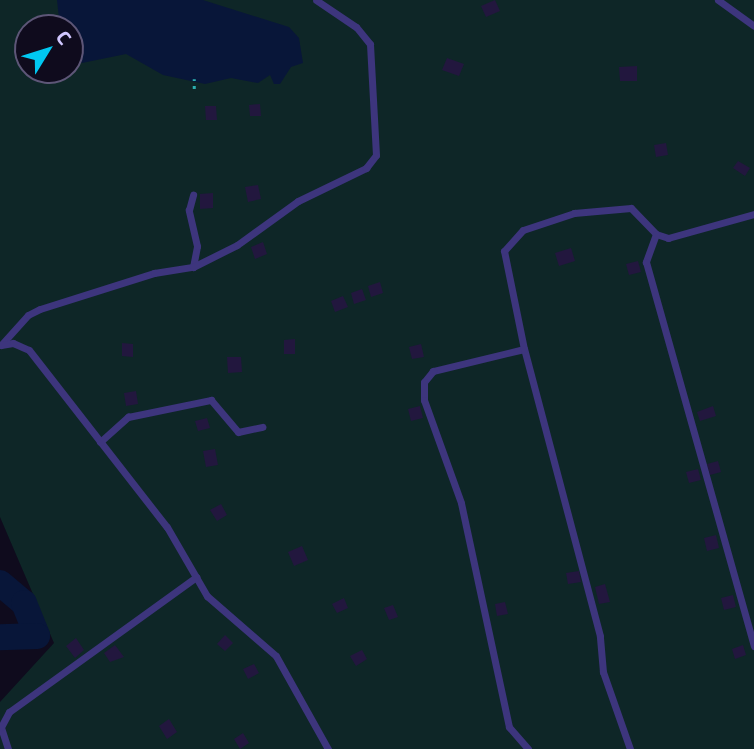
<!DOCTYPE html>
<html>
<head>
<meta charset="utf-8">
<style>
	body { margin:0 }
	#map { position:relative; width:754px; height:749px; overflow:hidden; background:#0f0b1d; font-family:"Exo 2",sans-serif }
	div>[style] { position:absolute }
	.green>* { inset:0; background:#0e2627 }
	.water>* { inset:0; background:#081639 }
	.river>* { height:26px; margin:-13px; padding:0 13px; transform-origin:13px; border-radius:13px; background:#081639 }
	.building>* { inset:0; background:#22173e }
	.path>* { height:2.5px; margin-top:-1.25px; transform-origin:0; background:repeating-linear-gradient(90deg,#2baeaf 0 3.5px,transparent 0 8.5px) }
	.lane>* { height:7px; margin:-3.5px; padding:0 3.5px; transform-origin:3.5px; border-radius:3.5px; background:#3d357d }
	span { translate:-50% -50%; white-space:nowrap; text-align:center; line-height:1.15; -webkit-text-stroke:6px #0f0b1d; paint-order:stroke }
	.north { position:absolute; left:14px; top:14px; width:70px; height:70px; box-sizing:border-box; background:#0f0b1d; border:2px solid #5d5677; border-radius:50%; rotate:52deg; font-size:19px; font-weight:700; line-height:28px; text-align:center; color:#d1c7ff }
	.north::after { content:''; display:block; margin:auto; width:24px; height:32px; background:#00c8f2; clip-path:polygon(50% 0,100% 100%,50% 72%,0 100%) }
</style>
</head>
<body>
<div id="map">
	<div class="green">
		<i style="clip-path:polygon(evenodd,0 0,754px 0,754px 749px,0 749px,0 702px,54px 643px,0 517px,0 0,28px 28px,70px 28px,70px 70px,28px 70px,28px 28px)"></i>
	</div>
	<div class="water">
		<i style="clip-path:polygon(57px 0,203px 0,289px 27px,299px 38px,303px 63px,291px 67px,280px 84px,274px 84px,270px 75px,258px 83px,231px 78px,205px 84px,163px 75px,126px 54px,82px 63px,70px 52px,70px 28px,60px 28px)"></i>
	</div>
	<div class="river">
		<i style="left:0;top:583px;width:31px;rotate:40deg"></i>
		<i style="left:24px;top:603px;width:35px;rotate:68deg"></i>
		<i style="left:37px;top:636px;width:37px;rotate:178deg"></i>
	</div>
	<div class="building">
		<i style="clip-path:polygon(495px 0,500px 11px,486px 17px,481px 6px)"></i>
		<i style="clip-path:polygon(447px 58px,464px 64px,459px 76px,442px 70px)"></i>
		<i style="clip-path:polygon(637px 66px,637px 81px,620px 81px,619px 67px)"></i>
		<i style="clip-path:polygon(260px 104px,261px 116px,250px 116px,249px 105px)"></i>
		<i style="clip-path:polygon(205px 106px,216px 106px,217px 120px,206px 120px)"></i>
		<i style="clip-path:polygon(666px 143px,668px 155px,656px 157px,654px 145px)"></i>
		<i style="clip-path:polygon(738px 161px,750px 168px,745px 176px,733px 168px)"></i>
		<i style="clip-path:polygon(258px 185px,261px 199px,248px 202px,245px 187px)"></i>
		<i style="clip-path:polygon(213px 193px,213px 208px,200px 209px,200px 194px)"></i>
		<i style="clip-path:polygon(263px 242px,267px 254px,255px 259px,251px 247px)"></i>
		<i style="clip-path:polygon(571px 248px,575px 261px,559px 266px,555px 253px)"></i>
		<i style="clip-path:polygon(638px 261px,641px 272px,629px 275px,626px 264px)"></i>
		<i style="clip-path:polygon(380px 282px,383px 293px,371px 297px,368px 286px)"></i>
		<i style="clip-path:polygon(362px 289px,366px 300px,354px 304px,351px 293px)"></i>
		<i style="clip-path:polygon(343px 296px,348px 307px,335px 312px,331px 301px)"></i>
		<i style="clip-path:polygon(295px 339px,295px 354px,284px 354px,284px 340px)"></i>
		<i style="clip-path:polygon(122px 343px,133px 344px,133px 357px,122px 356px)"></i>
		<i style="clip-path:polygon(421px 344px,424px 357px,412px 359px,409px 347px)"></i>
		<i style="clip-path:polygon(227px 357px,241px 357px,242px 372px,228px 373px)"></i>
		<i style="clip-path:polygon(136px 391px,138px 404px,126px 406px,124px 393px)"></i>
		<i style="clip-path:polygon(420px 406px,423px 418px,411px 421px,408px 409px)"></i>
		<i style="clip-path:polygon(713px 406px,716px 416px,700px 421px,697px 412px)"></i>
		<i style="clip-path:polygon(207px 418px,210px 428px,198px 431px,195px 421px)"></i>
		<i style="clip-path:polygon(215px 449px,218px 465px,206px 467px,203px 451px)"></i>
		<i style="clip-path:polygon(718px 461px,721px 472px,710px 475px,707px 464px)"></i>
		<i style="clip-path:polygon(698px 469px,701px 480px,689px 483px,686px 472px)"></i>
		<i style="clip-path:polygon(221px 504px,227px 515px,217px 521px,210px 510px)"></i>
		<i style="clip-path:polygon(716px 535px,719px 548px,707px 551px,704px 538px)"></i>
		<i style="clip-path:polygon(302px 546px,308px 560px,294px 566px,288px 552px)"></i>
		<i style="clip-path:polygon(579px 571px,581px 582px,568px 584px,566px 573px)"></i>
		<i style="clip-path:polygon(605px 584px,610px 602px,599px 604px,595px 587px)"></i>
		<i style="clip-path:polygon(733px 595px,736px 607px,724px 610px,721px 598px)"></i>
		<i style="clip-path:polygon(344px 598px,348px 608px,337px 613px,332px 604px)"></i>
		<i style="clip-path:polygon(505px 602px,508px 614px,497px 616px,495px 604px)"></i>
		<i style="clip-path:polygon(393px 605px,398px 617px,389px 620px,384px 608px)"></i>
		<i style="clip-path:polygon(225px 635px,233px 643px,225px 651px,217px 644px)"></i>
		<i style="clip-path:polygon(76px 638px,84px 650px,75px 658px,66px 646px)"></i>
		<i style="clip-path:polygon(115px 645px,124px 657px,110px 662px,104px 653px)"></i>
		<i style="clip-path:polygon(743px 645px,746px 655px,735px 659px,732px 649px)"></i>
		<i style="clip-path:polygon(362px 650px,367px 659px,356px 666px,350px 656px)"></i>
		<i style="clip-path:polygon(254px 664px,259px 673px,248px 679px,243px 669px)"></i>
		<i style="clip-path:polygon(169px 719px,177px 732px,167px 739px,159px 726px)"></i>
		<i style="clip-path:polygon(243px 733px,249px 743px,240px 749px,234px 739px)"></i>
	</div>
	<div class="path">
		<i style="left:194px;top:89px;width:10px;rotate:-90deg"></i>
	</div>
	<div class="lane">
		<i style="left:718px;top:0;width:44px;rotate:35.8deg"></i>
		<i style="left:656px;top:234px;width:13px;rotate:18deg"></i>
		<i style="left:668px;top:238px;width:89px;rotate:-15.6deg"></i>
		<i style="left:193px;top:267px;width:21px;rotate:-79deg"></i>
		<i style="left:197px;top:246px;width:37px;rotate:-103deg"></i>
		<i style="left:189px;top:210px;width:16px;rotate:-75deg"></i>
		<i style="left:1px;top:345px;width:40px;rotate:-48deg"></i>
		<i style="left:28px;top:315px;width:13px;rotate:-27deg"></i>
		<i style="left:40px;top:309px;width:120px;rotate:-17.5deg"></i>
		<i style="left:154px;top:273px;width:39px;rotate:-9deg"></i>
		<i style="left:193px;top:267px;width:49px;rotate:-26.6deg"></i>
		<i style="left:237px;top:245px;width:75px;rotate:-35.8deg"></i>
		<i style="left:298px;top:201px;width:76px;rotate:-25.9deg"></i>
		<i style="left:366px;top:168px;width:16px;rotate:-52deg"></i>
		<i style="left:376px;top:155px;width:111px;rotate:-93.1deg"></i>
		<i style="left:370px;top:44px;width:22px;rotate:-129deg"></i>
		<i style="left:356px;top:27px;width:48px;rotate:-146deg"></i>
		<i style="left:1px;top:345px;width:12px;rotate:-9deg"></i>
		<i style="left:13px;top:343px;width:17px;rotate:24deg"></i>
		<i style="left:29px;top:350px;width:224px;rotate:52.1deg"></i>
		<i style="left:167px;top:527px;width:80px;rotate:59.9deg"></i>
		<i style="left:207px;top:596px;width:91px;rotate:41deg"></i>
		<i style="left:276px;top:656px;width:107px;rotate:60.8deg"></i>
		<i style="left:524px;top:349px;width:94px;rotate:166.4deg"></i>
		<i style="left:433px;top:371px;width:14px;rotate:129deg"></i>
		<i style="left:424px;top:382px;width:18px;rotate:90deg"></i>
		<i style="left:424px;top:400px;width:109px;rotate:70.2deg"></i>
		<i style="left:461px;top:503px;width:229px;rotate:77.9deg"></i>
		<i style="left:509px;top:727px;width:29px;rotate:49deg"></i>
		<i style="left:100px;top:442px;width:38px;rotate:-42deg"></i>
		<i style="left:128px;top:417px;width:85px;rotate:-11.6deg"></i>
		<i style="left:211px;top:400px;width:42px;rotate:49.8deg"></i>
		<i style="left:238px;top:432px;width:25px;rotate:-12deg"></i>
		<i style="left:8px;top:749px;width:23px;rotate:-108deg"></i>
		<i style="left:1px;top:727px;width:17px;rotate:-62deg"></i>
		<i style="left:9px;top:712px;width:231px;rotate:-35.8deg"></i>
		<i style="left:630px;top:749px;width:82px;rotate:-109.3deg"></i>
		<i style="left:603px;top:672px;width:36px;rotate:-95deg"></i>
		<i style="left:600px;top:636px;width:297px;rotate:-104.8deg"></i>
		<i style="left:524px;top:349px;width:100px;rotate:-101.5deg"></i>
		<i style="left:504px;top:251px;width:28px;rotate:-48deg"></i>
		<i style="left:523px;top:230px;width:54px;rotate:-18.4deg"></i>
		<i style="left:574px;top:213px;width:57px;rotate:-5deg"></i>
		<i style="left:631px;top:208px;width:36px;rotate:46deg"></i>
		<i style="left:656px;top:234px;width:30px;rotate:110deg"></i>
		<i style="left:646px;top:262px;width:399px;rotate:74.3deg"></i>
	</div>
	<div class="north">С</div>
</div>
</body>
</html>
